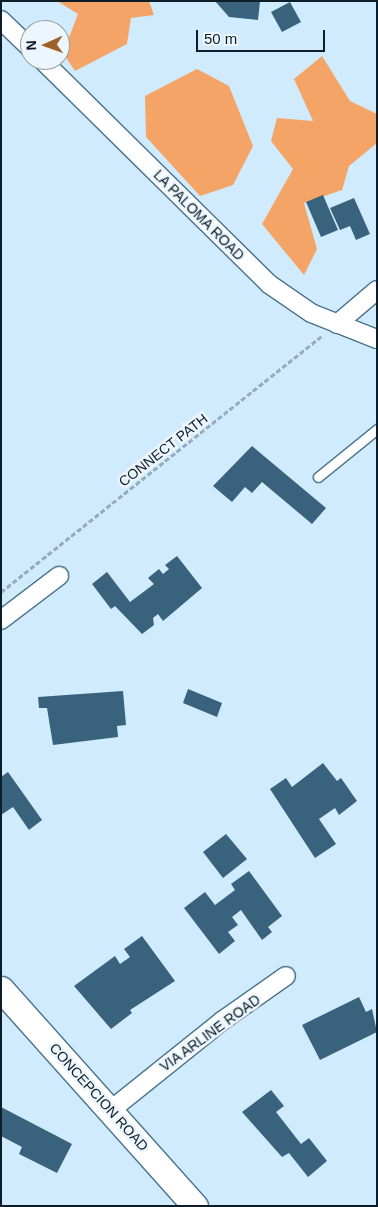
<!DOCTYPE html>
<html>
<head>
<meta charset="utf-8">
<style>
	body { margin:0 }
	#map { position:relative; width:378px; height:1207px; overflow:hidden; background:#d0ebfd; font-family:Helvetica,sans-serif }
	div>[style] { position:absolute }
	.forest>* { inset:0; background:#f3a466 }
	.building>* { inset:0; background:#39637d }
	.path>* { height:3px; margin-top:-1.5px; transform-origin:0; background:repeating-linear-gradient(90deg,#94acbc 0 5px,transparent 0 7.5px) }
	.roads { filter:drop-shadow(1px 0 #49738d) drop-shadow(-1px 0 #49738d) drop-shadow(0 1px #49738d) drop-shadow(0 -1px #49738d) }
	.lane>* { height:9px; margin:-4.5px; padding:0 4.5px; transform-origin:4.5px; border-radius:4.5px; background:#fff }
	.street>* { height:18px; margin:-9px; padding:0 9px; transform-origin:9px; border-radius:9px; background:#fff }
	.secondary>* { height:25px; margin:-12.5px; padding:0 12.5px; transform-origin:12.5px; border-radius:12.5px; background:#fff }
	span { translate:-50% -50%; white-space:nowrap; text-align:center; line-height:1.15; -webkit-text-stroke:5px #edf6fc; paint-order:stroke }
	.street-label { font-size:14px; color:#0c1d28 }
	.frame { position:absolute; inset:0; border:2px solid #0c1d28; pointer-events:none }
	.north { position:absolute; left:20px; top:20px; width:50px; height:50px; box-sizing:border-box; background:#edf6fc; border:1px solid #939fa7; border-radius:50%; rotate:268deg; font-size:14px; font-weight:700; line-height:20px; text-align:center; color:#0c1d28 }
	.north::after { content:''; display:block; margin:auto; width:18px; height:22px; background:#a0602a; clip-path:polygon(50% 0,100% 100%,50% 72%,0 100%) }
	.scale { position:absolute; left:196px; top:30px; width:129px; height:22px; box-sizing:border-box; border:2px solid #0c1d28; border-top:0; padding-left:6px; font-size:15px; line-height:18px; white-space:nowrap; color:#0c1d28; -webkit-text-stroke:4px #edf6fc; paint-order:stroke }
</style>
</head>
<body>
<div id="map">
	<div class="forest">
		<i style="clip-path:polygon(57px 1px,149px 1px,154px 15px,131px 18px,127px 44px,75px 71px,63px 53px,78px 14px)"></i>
		<i style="clip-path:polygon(322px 56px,350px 101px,377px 114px,377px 143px,349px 166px,342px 190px,304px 203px,317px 249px,304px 275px,262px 224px,293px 169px,271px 141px,277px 118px,313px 121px,294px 79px)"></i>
		<i style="clip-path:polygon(197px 69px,229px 86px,253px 146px,233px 185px,200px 196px,146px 137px,145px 96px)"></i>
	</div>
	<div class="building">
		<i style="clip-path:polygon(215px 1px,260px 1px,258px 20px,229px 17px)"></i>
		<i style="clip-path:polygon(290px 2px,301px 22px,282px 32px,271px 12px)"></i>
		<i style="clip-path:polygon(323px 195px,338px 230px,321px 237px,306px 202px)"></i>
		<i style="clip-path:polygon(354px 198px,370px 234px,356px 240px,350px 226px,340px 230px,330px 208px)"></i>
		<i style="clip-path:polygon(252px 446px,326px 508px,312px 524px,262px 482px,252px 493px,245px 487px,232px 502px,213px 486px)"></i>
		<i style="clip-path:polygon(177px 556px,202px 588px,163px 621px,158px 614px,153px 618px,154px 625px,142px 634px,115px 606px,111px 609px,92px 584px,107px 572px,130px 602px,154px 584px,148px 578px,159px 569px,163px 574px,169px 569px,165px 565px)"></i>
		<i style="clip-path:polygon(188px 689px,222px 703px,217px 717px,183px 703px)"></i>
		<i style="clip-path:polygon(123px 691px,126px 725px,117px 726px,118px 737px,53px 745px,47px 708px,39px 708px,38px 697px)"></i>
		<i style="clip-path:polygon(323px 763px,337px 781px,341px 778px,357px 801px,339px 815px,335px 808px,319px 819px,336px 844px,315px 858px,270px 789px,286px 778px,292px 787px)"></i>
		<i style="clip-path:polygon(8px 772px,42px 820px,29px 830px,13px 807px,1px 815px,1px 777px)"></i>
		<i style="clip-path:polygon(226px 834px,247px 859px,223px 878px,203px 852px)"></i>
		<i style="clip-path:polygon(249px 871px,282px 916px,268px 927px,272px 932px,262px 940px,241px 910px,232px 917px,238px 925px,228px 932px,235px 941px,219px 954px,184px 908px,205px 892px,215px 905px,235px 890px,231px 884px)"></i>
		<i style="clip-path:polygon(142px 936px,175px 981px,130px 1010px,132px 1013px,111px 1029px,74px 986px,115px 956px,120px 964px,130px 957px,124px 949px)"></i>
		<i style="clip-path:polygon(359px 997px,366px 1012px,372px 1009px,377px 1032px,320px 1060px,302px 1025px)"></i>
		<i style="clip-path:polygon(271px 1090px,284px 1106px,276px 1112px,301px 1144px,309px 1138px,327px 1161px,308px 1177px,289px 1153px,282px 1157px,242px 1112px)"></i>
		<i style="clip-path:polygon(1px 1107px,72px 1144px,57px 1173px,19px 1154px,22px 1147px,1px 1136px)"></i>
	</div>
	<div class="path">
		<i style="left:1px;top:592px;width:411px;rotate:-38.6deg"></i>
	</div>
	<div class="roads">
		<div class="lane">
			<i style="left:318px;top:477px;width:76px;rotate:-39.1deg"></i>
		</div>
		<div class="street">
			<i style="left:1px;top:20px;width:40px;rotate:44deg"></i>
			<i style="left:42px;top:60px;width:319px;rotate:44.6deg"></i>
			<i style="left:269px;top:284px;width:51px;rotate:34.6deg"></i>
			<i style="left:311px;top:313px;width:71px;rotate:21.5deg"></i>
			<i style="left:337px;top:324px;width:52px;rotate:-40.4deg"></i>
			<i style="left:1px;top:620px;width:73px;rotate:-37.2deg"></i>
			<i style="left:111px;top:1110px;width:142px;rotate:-38.7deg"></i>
			<i style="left:222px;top:1021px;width:78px;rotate:-35.1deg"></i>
		</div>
		<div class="secondary">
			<i style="left:1px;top:989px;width:291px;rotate:48.2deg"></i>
		</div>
	</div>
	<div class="street-label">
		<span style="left:199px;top:215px;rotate:45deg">LA PALOMA ROAD</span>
		<span style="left:163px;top:450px;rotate:-38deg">CONNECT PATH</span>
		<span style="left:210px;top:1033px;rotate:-36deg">VIA ARLINE ROAD</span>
		<span style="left:99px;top:1097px;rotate:48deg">CONCEPCION ROAD</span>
	</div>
	<div class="frame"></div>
	<div class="north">N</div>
	<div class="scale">50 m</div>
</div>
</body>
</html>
